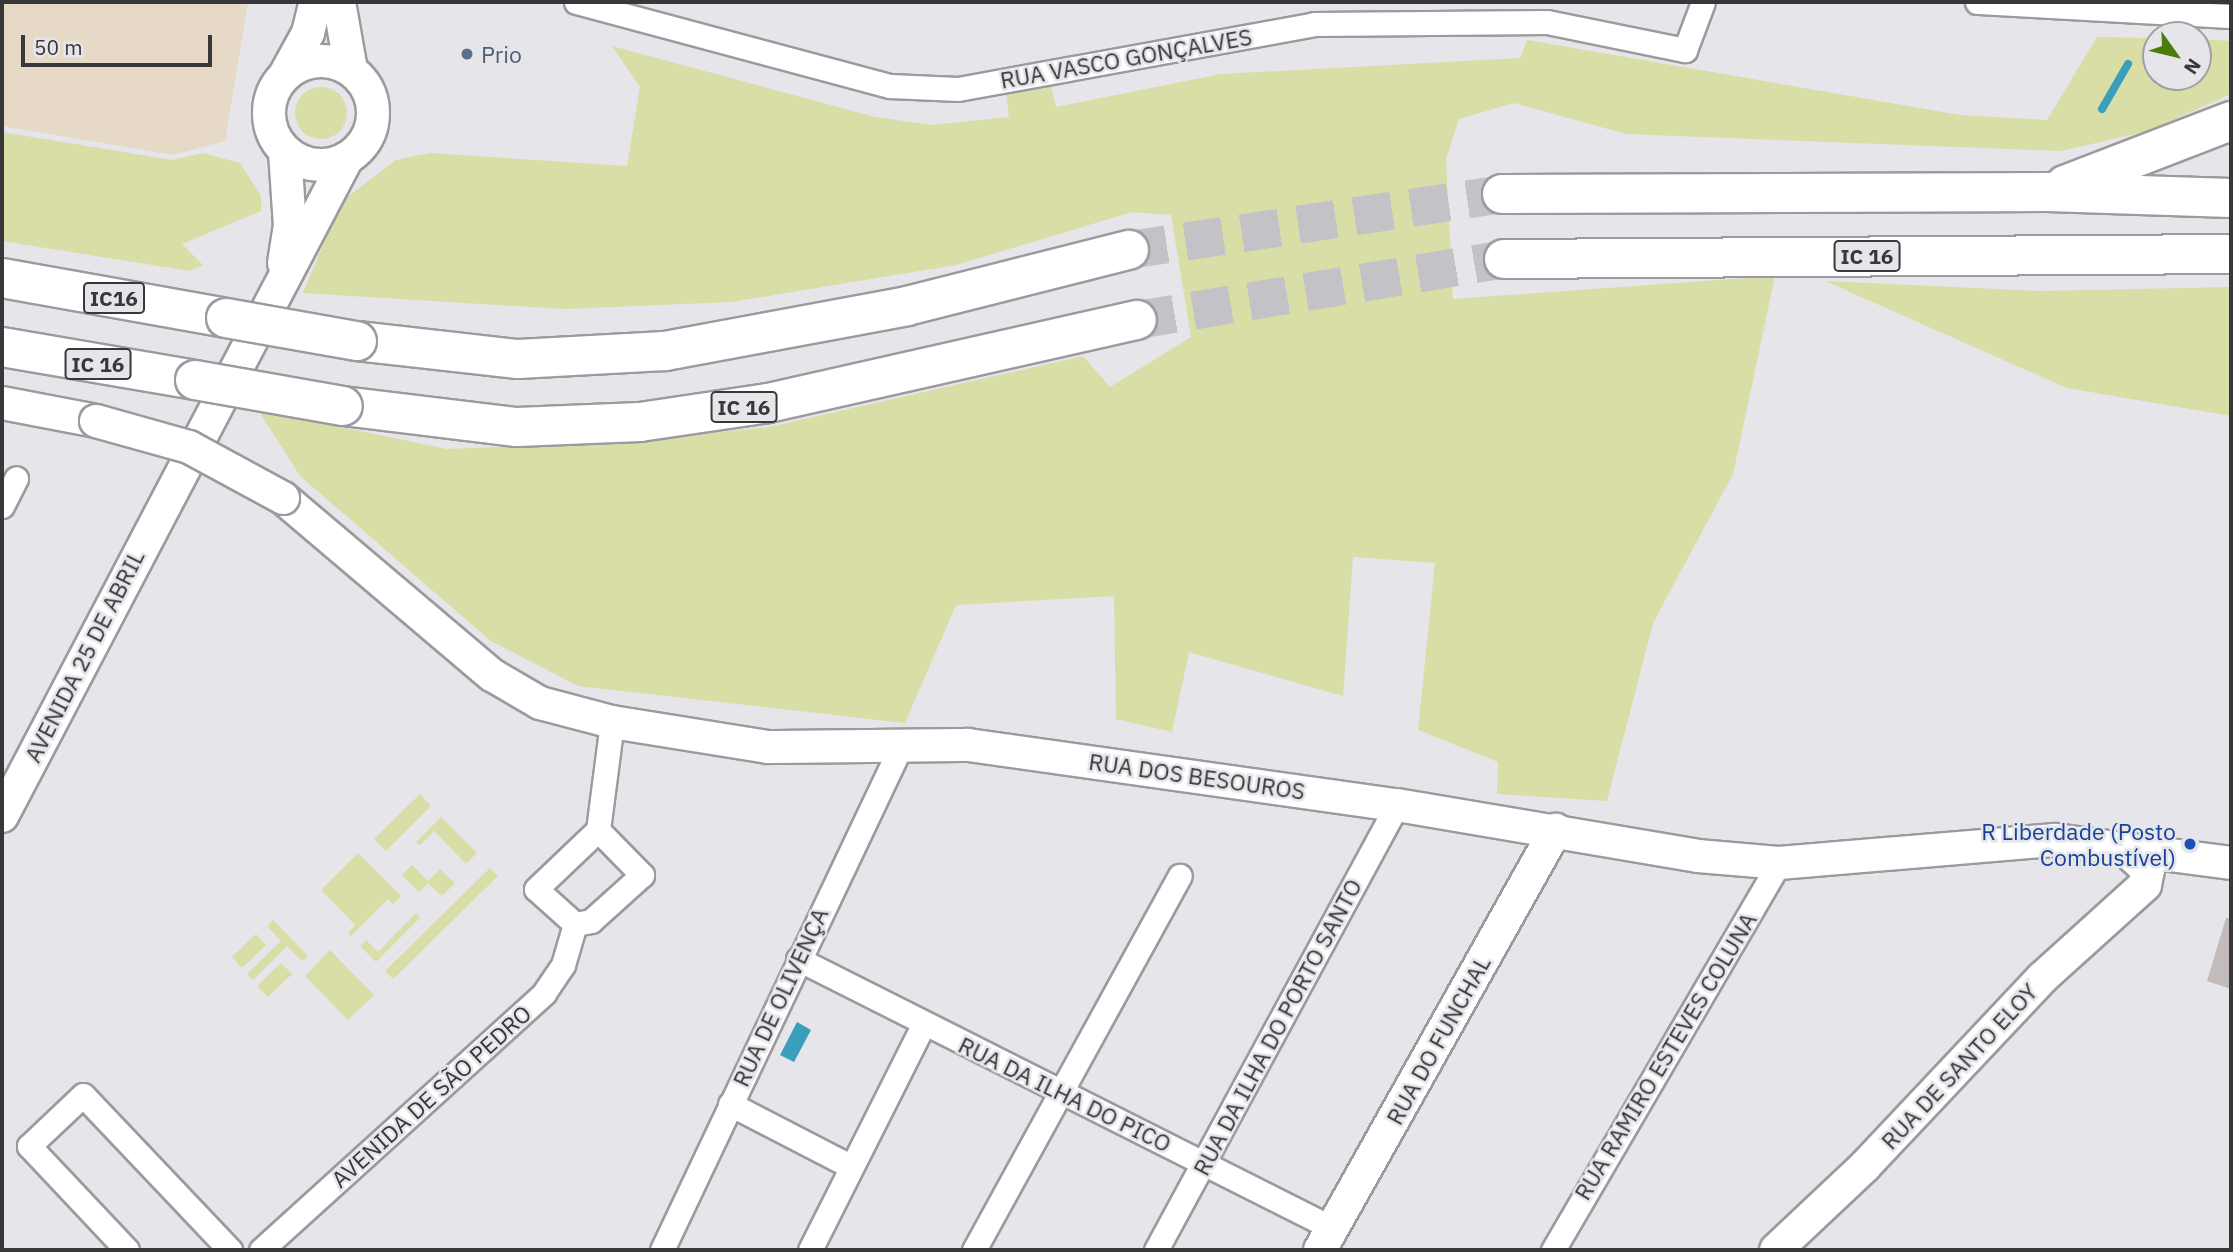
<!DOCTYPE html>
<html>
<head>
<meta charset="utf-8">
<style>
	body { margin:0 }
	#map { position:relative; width:2233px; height:1252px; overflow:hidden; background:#e5e5ea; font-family:"IBM Plex Sans",sans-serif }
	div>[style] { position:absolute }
	.commercial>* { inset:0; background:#e6dac6 }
	.green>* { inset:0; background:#d9dda6 }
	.round { border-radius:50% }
	.water>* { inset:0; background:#399fbb }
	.stream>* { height:8px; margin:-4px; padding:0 4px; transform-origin:4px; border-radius:4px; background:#399fbb }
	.building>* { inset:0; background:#c1bcb9 }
	.highway-tunnel>* { height:38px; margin-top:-19px; transform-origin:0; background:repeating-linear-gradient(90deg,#c2c2c7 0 38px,transparent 0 57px) }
	.roads { filter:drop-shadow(2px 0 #9b9a9f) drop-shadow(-2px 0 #9b9a9f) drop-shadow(0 2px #9b9a9f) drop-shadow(0 -2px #9b9a9f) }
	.street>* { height:23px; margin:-11.5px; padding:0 11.5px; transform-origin:11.5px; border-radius:11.5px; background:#fff }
	.secondary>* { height:32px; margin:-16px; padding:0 16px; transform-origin:16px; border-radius:16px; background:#fff }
	.secondary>.ring { margin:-16px; padding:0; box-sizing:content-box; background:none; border:32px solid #fff; border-radius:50% }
	.highway>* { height:38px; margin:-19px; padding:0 19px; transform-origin:19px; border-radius:19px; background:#fff }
	.bridges { filter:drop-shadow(2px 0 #9b9a9f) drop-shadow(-2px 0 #9b9a9f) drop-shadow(0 2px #9b9a9f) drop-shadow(0 -2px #9b9a9f) }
	.secondary-bridge>* { height:32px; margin:-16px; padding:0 16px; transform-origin:16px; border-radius:16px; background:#fff }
	.highway-bridge>* { height:38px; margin:-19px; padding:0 19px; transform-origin:19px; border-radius:19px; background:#fff }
	.dots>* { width:19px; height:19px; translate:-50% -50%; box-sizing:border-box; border:4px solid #e5e5ea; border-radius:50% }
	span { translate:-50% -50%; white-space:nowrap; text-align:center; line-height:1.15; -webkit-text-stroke:5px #e5e5ea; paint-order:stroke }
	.shield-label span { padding:2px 5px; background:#e5e5ea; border:2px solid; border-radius:5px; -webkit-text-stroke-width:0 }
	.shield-label { font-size:21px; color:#38383a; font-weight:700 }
	.service-label { font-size:23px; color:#4e5e75 }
	.left { translate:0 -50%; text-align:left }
	.street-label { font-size:23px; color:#38383a }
	.transit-label { font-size:23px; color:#164399 }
	.right { translate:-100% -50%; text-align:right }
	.frame { position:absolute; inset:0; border:4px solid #38383a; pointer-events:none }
	.north { position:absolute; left:2142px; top:21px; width:70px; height:70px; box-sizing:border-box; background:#e5e5ea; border:2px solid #a0a0a4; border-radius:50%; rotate:124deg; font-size:19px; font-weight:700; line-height:28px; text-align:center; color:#38383a }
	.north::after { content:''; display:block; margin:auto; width:24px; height:32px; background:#4c7d0c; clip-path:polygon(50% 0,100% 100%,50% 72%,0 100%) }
	.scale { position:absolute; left:21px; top:35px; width:191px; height:32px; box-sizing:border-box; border:4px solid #38383a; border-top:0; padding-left:9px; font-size:21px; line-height:24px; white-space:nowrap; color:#38383a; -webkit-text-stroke:5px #e5e5ea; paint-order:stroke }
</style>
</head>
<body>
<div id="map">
	<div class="commercial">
		<i style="clip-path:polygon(2px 2px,248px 2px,225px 141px,173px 155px,2px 126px)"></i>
	</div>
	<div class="green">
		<i style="clip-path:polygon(2097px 37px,2156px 38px,2156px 77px,2198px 77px,2198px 39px,2231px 41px,2231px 94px,2148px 131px,2061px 151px,1626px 134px,1514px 103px,1459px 119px,1446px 159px,1453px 299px,1775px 276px,1733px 474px,1653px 623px,1607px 801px,1497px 794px,1498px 762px,1418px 730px,1435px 563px,1353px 557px,1343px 696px,1189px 652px,1172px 732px,1116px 719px,1114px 596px,956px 605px,905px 723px,578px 686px,491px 641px,300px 476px,258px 410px,447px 449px,618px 442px,769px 427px,1083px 356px,1110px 387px,1191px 337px,1171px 215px,1132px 212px,956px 265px,731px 302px,564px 309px,303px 293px,341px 202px,396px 160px,430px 153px,627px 166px,640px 87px,612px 46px,875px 117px,932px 125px,1009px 117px,1006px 93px,1051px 84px,1056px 107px,1221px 74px,1520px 58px,1527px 40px,1960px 115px,2047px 120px)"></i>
		<i class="round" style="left:295px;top:87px;width:52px;height:52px"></i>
		<i style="clip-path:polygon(2px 132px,172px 160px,203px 153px,240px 163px,261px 196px,261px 211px,182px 244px,203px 265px,190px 271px,2px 241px)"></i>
		<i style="clip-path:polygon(1825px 281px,2041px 291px,2231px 287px,2231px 416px,2067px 388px)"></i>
		<i style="clip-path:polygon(420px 794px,431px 806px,386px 851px,374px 839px)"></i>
		<i style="clip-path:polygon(441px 817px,477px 853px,466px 864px,434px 831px,420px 845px,416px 842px)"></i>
		<i style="clip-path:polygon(358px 853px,401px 896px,393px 904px,388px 899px,351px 936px,348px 933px,355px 925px,321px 890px)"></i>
		<i style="clip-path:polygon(412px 865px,428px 881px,440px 869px,455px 883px,442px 896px,428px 883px,419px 892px,402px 875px)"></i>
		<i style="clip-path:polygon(490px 868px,498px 876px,393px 979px,385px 971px)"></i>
		<i style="clip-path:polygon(416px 913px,420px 918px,376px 962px,360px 946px,366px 940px,378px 952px)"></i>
		<i style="clip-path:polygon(273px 920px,308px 956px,302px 961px,287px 946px,253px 980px,247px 974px,281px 941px,267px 926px)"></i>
		<i style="clip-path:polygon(256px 934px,266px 945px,242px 968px,232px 957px)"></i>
		<i style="clip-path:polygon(330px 950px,374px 995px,348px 1020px,305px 976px)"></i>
		<i style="clip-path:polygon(281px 963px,292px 974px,268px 997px,257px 986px)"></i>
	</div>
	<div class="water">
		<i style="clip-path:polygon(797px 1022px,811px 1030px,794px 1062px,780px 1055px)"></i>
	</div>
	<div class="stream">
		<i style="left:2102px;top:109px;width:52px;rotate:-60deg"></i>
	</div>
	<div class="building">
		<i style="clip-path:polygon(2226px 918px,2231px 918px,2231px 989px,2207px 981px)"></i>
	</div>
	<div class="highway-tunnel">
		<i style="left:1129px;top:250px;width:377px;rotate:-8.5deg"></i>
		<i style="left:1137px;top:320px;width:372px;rotate:-9.4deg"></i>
	</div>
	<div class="roads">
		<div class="street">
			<i style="left:576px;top:2px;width:325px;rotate:15deg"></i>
			<i style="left:890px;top:86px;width:68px;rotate:2.5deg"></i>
			<i style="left:958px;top:89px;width:362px;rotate:-10.3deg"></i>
			<i style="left:1314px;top:24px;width:233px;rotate:-0.5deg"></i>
			<i style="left:1547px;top:22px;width:141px;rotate:11.5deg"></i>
			<i style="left:1685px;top:50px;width:51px;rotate:-69.4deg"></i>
			<i style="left:1977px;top:2px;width:254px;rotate:3.2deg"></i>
			<i style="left:2px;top:506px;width:31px;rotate:-63deg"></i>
			<i style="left:598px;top:830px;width:63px;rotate:45.6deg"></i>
			<i style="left:642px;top:875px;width:69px;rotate:138deg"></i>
			<i style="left:591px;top:921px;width:16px;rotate:169deg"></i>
			<i style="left:575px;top:924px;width:52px;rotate:-138.1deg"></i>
			<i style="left:536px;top:889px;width:86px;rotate:-43.6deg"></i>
			<i style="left:598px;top:830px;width:109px;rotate:-82.6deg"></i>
			<i style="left:798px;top:959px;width:598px;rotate:26.74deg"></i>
			<i style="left:730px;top:1104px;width:135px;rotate:27.3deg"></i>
			<i style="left:127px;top:1250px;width:143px;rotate:-133.3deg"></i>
			<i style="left:29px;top:1146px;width:74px;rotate:-43.4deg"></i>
			<i style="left:83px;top:1095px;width:214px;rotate:46.5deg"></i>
			<i style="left:261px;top:1250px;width:382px;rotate:-42.2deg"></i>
			<i style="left:544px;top:993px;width:34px;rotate:-56deg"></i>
			<i style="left:563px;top:965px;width:43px;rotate:-73.7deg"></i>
			<i style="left:662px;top:1250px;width:558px;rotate:-64.63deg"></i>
			<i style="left:810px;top:1250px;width:252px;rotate:-63.3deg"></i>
			<i style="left:974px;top:1250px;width:427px;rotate:-61.2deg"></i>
			<i style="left:1156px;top:1250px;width:506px;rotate:-61.56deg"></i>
			<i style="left:1553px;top:1250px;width:448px;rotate:-59.7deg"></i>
		</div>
		<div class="secondary">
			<i style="left:339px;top:2px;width:69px;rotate:80deg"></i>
			<i class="ring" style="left:269px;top:61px;width:72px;height:72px"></i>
			<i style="left:285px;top:75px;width:48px;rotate:-61.3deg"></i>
			<i style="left:308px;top:33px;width:32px;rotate:-76deg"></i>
			<i style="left:284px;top:263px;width:37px;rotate:-81deg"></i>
			<i style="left:290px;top:226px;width:74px;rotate:-93.9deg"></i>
			<i style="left:2px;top:403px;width:96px;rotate:10.8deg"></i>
			<i style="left:283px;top:498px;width:274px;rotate:40.3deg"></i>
			<i style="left:492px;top:675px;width:56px;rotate:30.3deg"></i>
			<i style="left:540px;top:703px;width:74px;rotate:14.8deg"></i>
			<i style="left:612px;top:722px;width:158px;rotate:9.1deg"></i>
			<i style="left:768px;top:747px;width:200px;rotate:-0.6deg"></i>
			<i style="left:968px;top:745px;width:433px;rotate:8deg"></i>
			<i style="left:1397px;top:805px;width:305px;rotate:9.6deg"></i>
			<i style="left:1698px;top:856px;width:81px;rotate:4.9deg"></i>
			<i style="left:1779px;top:863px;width:277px;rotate:-4.8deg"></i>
			<i style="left:2055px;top:840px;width:177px;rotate:7.4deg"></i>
			<i style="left:2px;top:816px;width:743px;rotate:-62.33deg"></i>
			<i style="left:1320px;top:1250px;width:482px;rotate:-60.7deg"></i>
			<i style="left:1776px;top:1250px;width:122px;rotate:-43.3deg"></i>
			<i style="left:1865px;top:1166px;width:258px;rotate:-46.7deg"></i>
			<i style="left:2042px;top:978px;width:139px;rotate:-42.1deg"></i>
			<i style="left:2145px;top:885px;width:15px;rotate:-79deg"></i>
			<i style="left:2148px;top:870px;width:31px;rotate:-138deg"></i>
		</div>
		<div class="highway">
			<i style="left:2065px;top:185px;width:178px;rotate:-21.1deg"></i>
			<i style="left:1502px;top:194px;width:545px;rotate:-0.21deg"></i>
			<i style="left:2047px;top:192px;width:184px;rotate:1.9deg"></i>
			<i style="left:1504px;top:259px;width:727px;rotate:-0.39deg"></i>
			<i style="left:2px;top:278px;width:228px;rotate:10.1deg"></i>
			<i style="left:357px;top:341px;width:162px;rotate:6.4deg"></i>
			<i style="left:518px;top:359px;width:147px;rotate:-3.1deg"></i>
			<i style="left:665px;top:351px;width:246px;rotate:-10.5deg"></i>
			<i style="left:907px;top:306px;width:229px;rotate:-14.2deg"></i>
			<i style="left:2px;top:347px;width:196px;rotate:9.7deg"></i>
			<i style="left:343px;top:406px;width:175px;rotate:6.9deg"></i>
			<i style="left:517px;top:427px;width:123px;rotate:-2.3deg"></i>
			<i style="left:640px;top:422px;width:129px;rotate:-8.4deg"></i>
			<i style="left:768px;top:403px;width:378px;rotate:-12.7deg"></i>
		</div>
	</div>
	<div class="bridges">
		<div class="secondary-bridge">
			<i style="left:96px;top:421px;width:97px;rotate:15.6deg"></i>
			<i style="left:189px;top:447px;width:107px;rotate:28.5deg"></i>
		</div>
		<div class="highway-bridge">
			<i style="left:226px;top:318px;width:133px;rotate:10deg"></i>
			<i style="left:195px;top:380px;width:150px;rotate:10deg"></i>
		</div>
	</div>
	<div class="dots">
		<i style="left:467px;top:54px;background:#5c6f8a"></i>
		<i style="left:2190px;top:844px;background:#1a4fb4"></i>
	</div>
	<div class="shield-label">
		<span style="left:1867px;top:256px">IC 16</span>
		<span style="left:114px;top:298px">IC16</span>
		<span style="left:98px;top:364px">IC 16</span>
		<span style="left:744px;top:407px">IC 16</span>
	</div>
	<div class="service-label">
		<span class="left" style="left:481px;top:54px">Prio</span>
	</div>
	<div class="street-label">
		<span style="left:1126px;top:58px;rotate:-10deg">RUA VASCO GONÇALVES</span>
		<span style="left:84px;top:656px;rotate:-63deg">AVENIDA 25 DE ABRIL</span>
		<span style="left:1197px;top:776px;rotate:8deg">RUA DOS BESOUROS</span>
		<span style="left:780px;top:997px;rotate:-65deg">RUA DE OLIVENÇA</span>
		<span style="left:1277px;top:1027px;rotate:-62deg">RUA DA ILHA DO PORTO SANTO</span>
		<span style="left:1438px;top:1040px;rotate:-61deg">RUA DO FUNCHAL</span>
		<span style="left:1665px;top:1056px;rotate:-59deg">RUA RAMIRO ESTEVES COLUNA</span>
		<span style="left:1959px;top:1066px;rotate:-47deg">RUA DE SANTO ELOY</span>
		<span style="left:1065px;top:1094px;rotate:26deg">RUA DA ILHA DO PICO</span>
		<span style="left:431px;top:1096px;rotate:-42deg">AVENIDA DE SÃO PEDRO</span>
	</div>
	<div class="transit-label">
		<span class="right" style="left:2176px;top:844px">R Liberdade (Posto<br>Combustível)</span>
	</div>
	<div class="frame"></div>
	<div class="north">N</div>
	<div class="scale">50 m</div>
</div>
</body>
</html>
